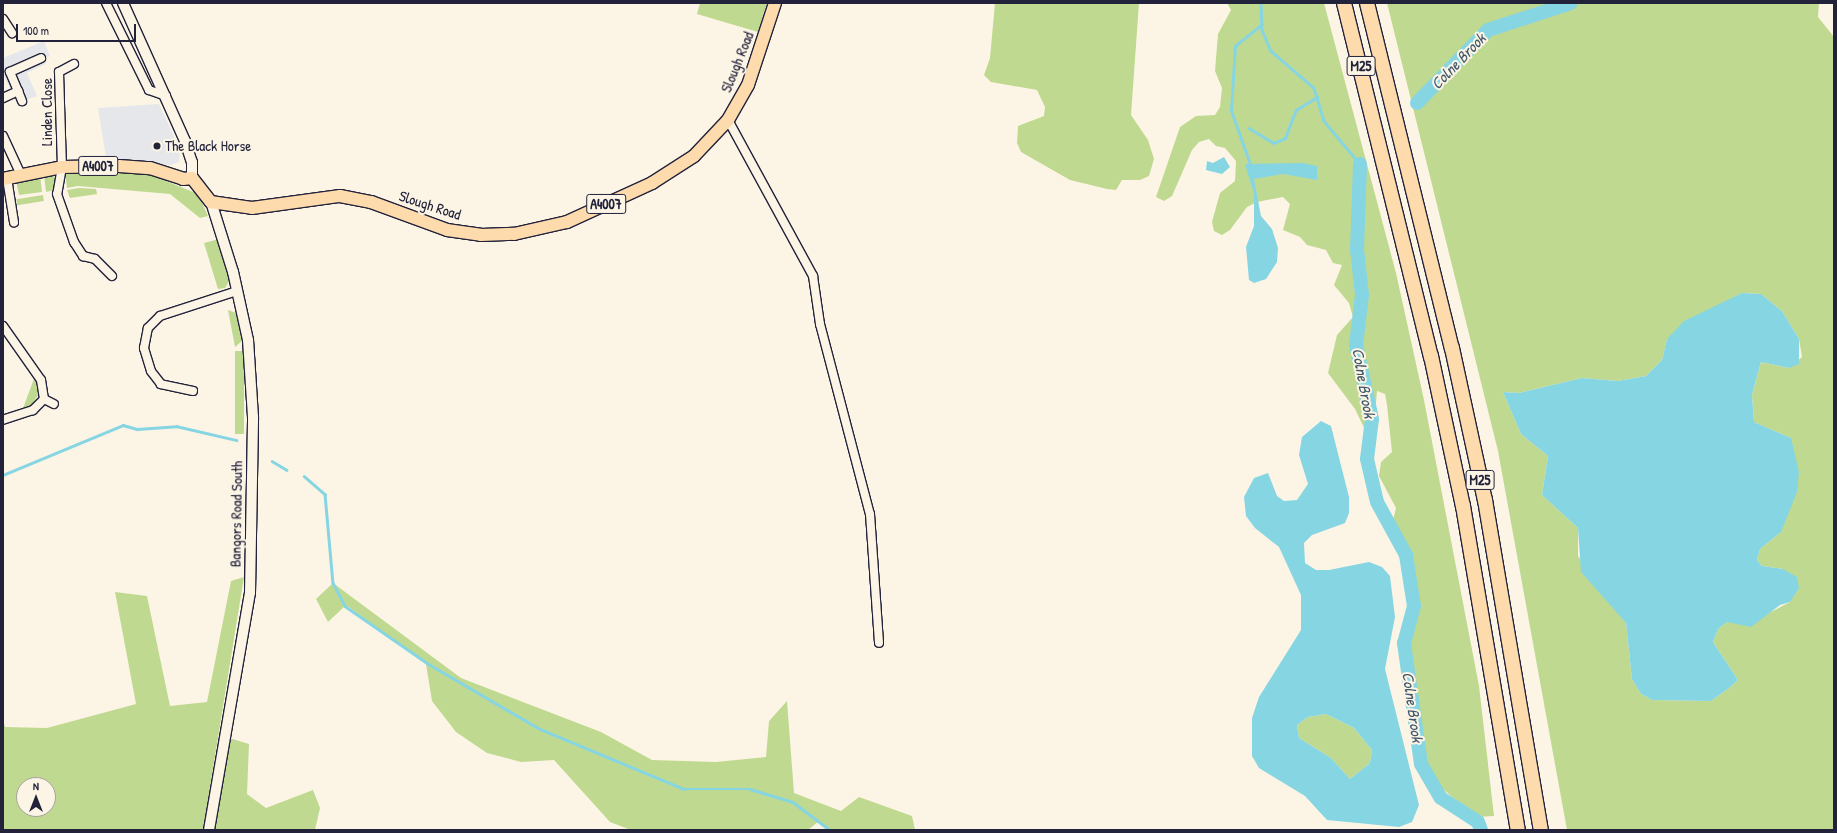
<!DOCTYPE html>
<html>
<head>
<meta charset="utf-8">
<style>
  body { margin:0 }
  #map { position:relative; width:1837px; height:833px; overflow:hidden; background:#fcf5e5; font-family:"Patrick Hand",sans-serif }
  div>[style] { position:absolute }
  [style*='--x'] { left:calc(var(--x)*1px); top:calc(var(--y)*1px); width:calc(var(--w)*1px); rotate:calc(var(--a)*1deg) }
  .built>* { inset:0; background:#e5e7ea }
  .green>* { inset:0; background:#c0d990; transform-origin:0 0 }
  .water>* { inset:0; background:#86d5e3 }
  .stream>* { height:2.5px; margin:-1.25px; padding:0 1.25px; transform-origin:1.25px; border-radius:1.25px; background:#86d5e3 }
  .river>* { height:14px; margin:-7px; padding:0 7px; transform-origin:7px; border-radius:7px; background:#86d5e3 }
  .roads { filter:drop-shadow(1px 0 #22223b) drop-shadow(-1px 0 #22223b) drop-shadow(0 1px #22223b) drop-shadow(0 -1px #22223b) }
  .minor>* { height:8px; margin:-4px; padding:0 4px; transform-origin:4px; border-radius:4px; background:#fcf5e5 }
  .tertiary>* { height:10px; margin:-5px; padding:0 5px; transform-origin:5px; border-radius:5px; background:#fcf5e5 }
  .primary>* { height:12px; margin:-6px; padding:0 6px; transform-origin:6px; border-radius:6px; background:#fedbac }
  .motorway>* { height:14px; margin:-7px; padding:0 7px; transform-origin:7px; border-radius:7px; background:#fedbac }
  .dots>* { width:11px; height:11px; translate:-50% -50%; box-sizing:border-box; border:2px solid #fcf5e5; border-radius:50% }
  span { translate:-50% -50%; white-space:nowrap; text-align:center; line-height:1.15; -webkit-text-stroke:4px #fcf5e5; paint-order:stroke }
  .shield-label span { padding:1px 3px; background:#fcf5e5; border:1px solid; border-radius:3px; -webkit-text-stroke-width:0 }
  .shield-label { font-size:14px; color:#22223b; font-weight:700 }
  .street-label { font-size:15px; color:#22223b }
  .poi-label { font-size:15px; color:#22223b }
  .left { translate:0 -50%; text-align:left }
  .water-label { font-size:16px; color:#40586d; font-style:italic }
  .frame { position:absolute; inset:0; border:4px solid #22223b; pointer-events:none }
  .north { position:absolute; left:16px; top:777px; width:40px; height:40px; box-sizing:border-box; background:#fcf5e5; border:1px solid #a5a1a1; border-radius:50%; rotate:0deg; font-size:11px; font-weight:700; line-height:16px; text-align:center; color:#22223b }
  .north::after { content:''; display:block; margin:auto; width:14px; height:18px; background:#22223b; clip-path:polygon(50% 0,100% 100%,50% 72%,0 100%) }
  .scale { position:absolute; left:16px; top:24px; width:120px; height:18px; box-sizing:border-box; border:2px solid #22223b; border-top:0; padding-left:5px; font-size:12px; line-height:14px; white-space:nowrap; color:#22223b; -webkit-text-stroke:3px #fcf5e5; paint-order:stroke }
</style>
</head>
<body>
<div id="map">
  <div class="built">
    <i style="clip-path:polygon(44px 41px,50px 56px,44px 59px,46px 64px,27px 73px,37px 96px,17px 103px,3px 74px,3px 58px)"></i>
    <i style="clip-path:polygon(159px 104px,180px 149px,179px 162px,171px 165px,106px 158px,98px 108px)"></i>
  </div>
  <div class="green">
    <i style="clip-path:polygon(700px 3px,767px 3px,758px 32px,697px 14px)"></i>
    <i style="clip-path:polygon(995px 3px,1139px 3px,1131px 115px,1148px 140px,1154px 159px,1149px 176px,1140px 180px,1122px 180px,1116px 190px,1107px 189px,1070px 180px,1021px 152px,1017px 143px,1018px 126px,1044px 116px,1045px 107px,1037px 90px,991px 82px,984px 75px,990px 58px)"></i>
    <i style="clip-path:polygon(1227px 3px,1324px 3px,1396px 273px,1424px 400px,1479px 686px,1494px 816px,1476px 817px,1438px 785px,1424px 759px,1407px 642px,1418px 610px,1411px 560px,1392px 525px,1396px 508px,1379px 476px,1381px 462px,1392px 452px,1387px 405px,1385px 394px,1377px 391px,1373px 438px,1369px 438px,1355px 409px,1328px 373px,1337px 335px,1353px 317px,1349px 303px,1334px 285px,1342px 265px,1333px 263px,1326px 250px,1307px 245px,1300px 237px,1283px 230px,1290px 204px,1283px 197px,1257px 202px,1247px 207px,1230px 230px,1222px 235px,1214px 231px,1212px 222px,1220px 193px,1235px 181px,1236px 161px,1225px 148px,1216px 146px,1209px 139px,1199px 142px,1192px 150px,1172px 196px,1164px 201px,1156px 197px,1180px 127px,1196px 116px,1215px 115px,1220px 107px,1222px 88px,1215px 71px,1218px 34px,1231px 10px)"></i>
    <i style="clip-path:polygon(evenodd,1387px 3px,1819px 3px,1818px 17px,1834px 37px,1834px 830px,1567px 830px,1498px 451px,1387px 3px,1742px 293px,1761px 294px,1782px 311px,1799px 339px,1802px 357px,1789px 368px,1761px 362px,1752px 395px,1754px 422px,1791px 438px,1781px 532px,1760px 549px,1757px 560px,1762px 566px,1783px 569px,1790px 602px,1769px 613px,1727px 622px,1718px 629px,1713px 642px,1738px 680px,1729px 688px,1711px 701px,1652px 700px,1641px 694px,1632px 679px,1626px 623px,1578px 556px,1578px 528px,1542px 495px,1548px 456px,1521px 434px,1503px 392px,1519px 393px,1582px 378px,1618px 381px,1646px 376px,1662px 360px,1667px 339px,1742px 293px)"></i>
    <i style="clip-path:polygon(65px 171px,144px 172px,198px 194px,208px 216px,200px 218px,170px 194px,78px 186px,67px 188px)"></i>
    <i style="clip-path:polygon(40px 175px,42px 192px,19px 195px,16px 180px)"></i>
    <i style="clip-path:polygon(44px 175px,56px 177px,54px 190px,46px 192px)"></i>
    <i style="clip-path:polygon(79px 188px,96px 189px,97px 194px,70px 198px,67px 190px)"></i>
    <i style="left:43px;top:195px;width:6px;height:27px;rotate:81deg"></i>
    <i style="clip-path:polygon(219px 239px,231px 278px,225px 288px,218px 289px,204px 243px)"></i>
    <i style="clip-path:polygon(228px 310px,236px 313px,242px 341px,235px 347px)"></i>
    <i style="left:235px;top:351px;width:9px;height:83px"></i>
    <i style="clip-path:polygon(35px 376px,38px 395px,31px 406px,22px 411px)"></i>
    <i style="clip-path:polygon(evenodd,244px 577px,203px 830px,3px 830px,3px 719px,5px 727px,47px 728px,136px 704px,115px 592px,147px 596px,170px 706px,207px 702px,231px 581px,244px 577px,24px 785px,48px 785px,48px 809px,24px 809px,24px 785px)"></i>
    <i style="clip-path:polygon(333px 583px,461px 678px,601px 732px,652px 760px,716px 762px,766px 757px,769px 721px,787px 701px,794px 793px,841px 811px,859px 797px,912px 816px,915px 830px,826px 830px,819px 821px,808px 830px,631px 830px,610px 822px,554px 760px,521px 762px,487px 753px,456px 732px,432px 701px,426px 664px,346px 605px,328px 622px,316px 599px)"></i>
    <i style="clip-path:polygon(1326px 714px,1354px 728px,1372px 750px,1370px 763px,1350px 779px,1331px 758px,1299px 738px,1297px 725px,1308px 717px)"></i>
    <i style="clip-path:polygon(226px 737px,249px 744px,247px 794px,266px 808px,313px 790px,320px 808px,315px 830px,209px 830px)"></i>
  </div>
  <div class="water">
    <i style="clip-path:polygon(1224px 157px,1230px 167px,1222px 174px,1206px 170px,1207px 161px,1213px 163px)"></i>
    <i style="clip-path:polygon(1302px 163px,1317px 166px,1317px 180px,1283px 174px,1254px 179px,1261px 216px,1272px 229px,1278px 248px,1277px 262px,1266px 279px,1254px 283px,1249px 280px,1246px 247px,1254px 226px,1254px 194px,1245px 164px)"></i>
    <i style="clip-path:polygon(1742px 293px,1761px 294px,1782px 311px,1799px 339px,1799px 364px,1789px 368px,1761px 362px,1752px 395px,1754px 422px,1791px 438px,1799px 472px,1797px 492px,1781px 532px,1760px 549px,1757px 560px,1762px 566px,1783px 569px,1797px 577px,1799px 588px,1790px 602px,1780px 605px,1751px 627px,1727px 622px,1718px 629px,1713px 642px,1738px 680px,1729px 688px,1711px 701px,1652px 700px,1641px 694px,1632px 679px,1626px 623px,1581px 572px,1578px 528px,1542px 495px,1548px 456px,1521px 434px,1503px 392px,1519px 393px,1582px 378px,1618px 381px,1646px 376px,1662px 360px,1667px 339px,1684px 321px)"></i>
    <i style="clip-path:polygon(evenodd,1321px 421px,1331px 426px,1349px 497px,1349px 513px,1345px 523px,1312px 535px,1304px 543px,1305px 563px,1316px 570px,1329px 570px,1369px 562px,1382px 567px,1390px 576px,1395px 617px,1385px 669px,1419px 805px,1412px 822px,1399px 827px,1327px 820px,1305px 796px,1259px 768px,1252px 756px,1252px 718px,1259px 697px,1301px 630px,1301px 595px,1279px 547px,1255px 528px,1246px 516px,1244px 497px,1254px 478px,1268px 473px,1277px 496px,1284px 501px,1297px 500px,1308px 484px,1299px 455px,1302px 437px,1321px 421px,1326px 714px,1354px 728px,1372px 750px,1370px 763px,1350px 779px,1331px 758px,1299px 738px,1297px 725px,1308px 717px,1326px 714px)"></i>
  </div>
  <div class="stream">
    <i style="--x:1261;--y:3;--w:27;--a:88"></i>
    <i style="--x:1262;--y:30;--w:23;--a:67"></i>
    <i style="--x:1271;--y:51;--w:57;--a:40.7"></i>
    <i style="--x:1314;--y:88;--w:34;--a:73"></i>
    <i style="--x:1324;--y:121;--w:56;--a:50.1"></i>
    <i style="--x:1249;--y:128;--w:29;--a:31"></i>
    <i style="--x:1274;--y:143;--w:12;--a:-24"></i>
    <i style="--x:1285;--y:138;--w:30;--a:-69"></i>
    <i style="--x:1296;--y:110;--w:25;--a:-32"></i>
    <i style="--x:1250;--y:164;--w:56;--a:-109.7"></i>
    <i style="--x:1231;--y:111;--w:65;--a:-86.5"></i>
    <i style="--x:1235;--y:46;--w:35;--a:-39"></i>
    <i style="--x:272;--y:461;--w:17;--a:31"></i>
    <i style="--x:3;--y:475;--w:130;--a:-22.6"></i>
    <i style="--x:123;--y:425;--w:15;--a:16"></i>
    <i style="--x:137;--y:429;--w:39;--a:-4"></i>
    <i style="--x:176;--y:426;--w:62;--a:13.1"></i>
    <i style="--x:304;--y:476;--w:28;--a:41"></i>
    <i style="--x:325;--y:494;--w:89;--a:84.9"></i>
    <i style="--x:333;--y:583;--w:26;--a:62"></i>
    <i style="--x:345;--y:606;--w:100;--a:34.8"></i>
    <i style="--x:427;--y:663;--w:131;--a:30.3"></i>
    <i style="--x:540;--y:729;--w:156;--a:22.6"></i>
    <i style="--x:684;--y:789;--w:66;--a:0"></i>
    <i style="--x:750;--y:789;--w:45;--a:16.8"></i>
    <i style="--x:793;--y:802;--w:46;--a:37.1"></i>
  </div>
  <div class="river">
    <i style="--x:1417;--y:103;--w:102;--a:-45.8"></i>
    <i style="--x:1488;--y:30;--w:87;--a:-18"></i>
    <i style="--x:1360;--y:164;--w:85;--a:92"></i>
    <i style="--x:1357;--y:249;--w:46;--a:83.8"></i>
    <i style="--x:1362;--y:295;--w:50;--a:96.8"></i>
    <i style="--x:1356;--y:345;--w:76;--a:77.8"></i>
    <i style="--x:1372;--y:419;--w:40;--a:97.1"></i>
    <i style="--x:1367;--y:459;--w:44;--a:76.9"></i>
    <i style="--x:1377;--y:502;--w:60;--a:61.3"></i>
    <i style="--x:1406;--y:555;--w:52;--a:81.1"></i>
    <i style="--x:1414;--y:606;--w:38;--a:105"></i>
    <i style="--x:1404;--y:643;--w:122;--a:82"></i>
    <i style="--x:1421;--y:764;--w:39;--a:60"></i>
    <i style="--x:1441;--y:798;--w:44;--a:33"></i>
    <i style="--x:1478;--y:822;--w:9;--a:69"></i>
  </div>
  <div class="roads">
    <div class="minor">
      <i style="--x:106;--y:3;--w:97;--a:63.7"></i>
      <i style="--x:149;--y:90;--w:18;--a:19"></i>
      <i style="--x:3;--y:19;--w:17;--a:57"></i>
      <i style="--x:74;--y:64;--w:17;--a:152"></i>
      <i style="--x:59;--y:72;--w:95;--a:88.2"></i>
      <i style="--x:62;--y:167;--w:27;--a:100"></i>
      <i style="--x:57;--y:194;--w:51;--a:70.5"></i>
      <i style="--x:74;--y:242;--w:17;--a:57"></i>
      <i style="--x:83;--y:256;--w:12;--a:14"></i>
      <i style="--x:95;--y:259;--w:24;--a:45"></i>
      <i style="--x:18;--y:91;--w:11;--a:68"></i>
      <i style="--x:3;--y:98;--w:17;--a:-25"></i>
      <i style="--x:18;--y:91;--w:21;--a:-113"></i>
      <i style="--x:10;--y:72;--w:34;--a:-24"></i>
      <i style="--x:728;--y:120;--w:178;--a:61.4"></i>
      <i style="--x:813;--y:276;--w:49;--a:81.7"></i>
      <i style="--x:820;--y:324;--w:196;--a:75.3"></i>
      <i style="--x:870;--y:514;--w:129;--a:86"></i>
      <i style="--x:3;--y:136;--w:43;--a:65.2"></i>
      <i style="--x:7;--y:178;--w:45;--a:81"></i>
      <i style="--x:3;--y:326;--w:66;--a:54.9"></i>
      <i style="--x:41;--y:380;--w:19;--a:81"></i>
      <i style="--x:44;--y:399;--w:16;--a:135"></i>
      <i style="--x:33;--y:410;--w:32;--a:162"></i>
      <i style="--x:193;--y:391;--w:33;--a:-168"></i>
      <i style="--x:161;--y:384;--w:16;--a:-128"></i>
      <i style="--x:151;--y:371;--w:24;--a:-107"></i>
      <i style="--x:144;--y:348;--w:20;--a:-79"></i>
      <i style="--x:148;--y:328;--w:17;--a:-45"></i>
      <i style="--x:160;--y:316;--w:81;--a:-18"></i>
      <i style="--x:44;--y:399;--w:11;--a:27"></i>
    </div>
    <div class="tertiary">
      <i style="--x:123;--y:3;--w:151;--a:65.8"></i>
      <i style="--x:185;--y:141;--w:22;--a:72"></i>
      <i style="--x:192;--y:162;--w:16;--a:90"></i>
      <i style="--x:209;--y:830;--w:241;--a:-80.2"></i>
      <i style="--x:250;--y:593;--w:176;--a:-89"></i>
      <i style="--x:253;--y:417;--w:77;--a:-93.7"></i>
      <i style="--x:248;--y:340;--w:70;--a:-102.4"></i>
      <i style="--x:233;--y:272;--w:73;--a:-107.4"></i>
    </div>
    <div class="primary">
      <i style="--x:3;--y:179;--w:60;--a:-11.5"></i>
      <i style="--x:62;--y:167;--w:57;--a:-1"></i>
      <i style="--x:119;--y:166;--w:31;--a:4"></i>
      <i style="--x:150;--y:168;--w:35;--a:18"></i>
      <i style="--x:183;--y:179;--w:9;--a:-6"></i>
      <i style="--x:192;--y:178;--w:31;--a:52"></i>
      <i style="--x:211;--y:202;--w:41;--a:8.3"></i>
      <i style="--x:252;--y:208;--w:89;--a:-7.8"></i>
      <i style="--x:340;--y:196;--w:32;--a:11"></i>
      <i style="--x:371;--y:202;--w:81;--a:20.2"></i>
      <i style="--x:447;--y:230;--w:34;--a:8"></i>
      <i style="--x:481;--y:235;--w:33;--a:-2"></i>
      <i style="--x:514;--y:234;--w:54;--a:-12.8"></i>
      <i style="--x:567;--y:222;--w:94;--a:-24.6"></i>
      <i style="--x:652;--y:183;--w:50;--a:-32.7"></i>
      <i style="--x:694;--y:156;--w:50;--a:-46.6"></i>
      <i style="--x:728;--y:120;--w:40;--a:-60.3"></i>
      <i style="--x:748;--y:85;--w:86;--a:-71.8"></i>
    </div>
    <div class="motorway">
      <i style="--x:1344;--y:3;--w:364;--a:76.2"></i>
      <i style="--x:1431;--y:356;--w:153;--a:78"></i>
      <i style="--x:1463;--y:506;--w:329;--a:80.4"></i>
      <i style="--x:1367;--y:3;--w:355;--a:76.2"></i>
      <i style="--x:1452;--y:348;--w:156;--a:77.8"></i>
      <i style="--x:1485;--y:500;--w:335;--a:80.4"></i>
    </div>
  </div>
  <div class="dots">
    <i style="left:157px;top:146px;background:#22223b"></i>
  </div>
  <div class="shield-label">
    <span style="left:1361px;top:66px">M25</span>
    <span style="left:98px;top:166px">A4007</span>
    <span style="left:606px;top:204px">A4007</span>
    <span style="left:1480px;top:480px">M25</span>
  </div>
  <div class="street-label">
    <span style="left:737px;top:62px;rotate:-68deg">Slough Road</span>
    <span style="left:47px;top:112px;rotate:-90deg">Linden Close</span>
    <span style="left:430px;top:205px;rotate:18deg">Slough Road</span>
    <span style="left:236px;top:514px;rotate:-89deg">Bangors Road South</span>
  </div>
  <div class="poi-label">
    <span class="left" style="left:165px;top:146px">The Black Horse</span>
  </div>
  <div class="water-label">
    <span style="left:1458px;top:61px;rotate:-46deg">Colne Brook</span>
    <span style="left:1364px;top:383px;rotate:80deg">Colne Brook</span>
    <span style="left:1413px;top:707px;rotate:82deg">Colne Brook</span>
  </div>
  <div class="frame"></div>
  <div class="north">N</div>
  <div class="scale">100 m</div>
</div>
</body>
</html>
